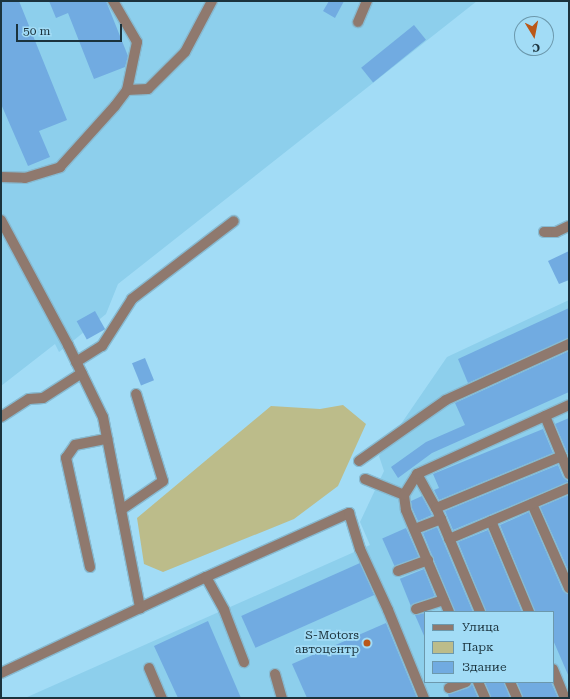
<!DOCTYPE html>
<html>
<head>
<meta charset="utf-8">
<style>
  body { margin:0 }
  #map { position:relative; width:570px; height:699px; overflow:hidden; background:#a2dcf6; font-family:"Roboto Serif",serif }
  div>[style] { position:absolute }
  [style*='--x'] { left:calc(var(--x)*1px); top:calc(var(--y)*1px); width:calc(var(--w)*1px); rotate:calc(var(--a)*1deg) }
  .built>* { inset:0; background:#8dcfec }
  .green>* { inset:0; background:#bcbc8a }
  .building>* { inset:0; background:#71abe1; transform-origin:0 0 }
  .roads { filter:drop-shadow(1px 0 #87bad1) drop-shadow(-1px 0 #87bad1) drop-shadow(0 1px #87bad1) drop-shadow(0 -1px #87bad1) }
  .minor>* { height:10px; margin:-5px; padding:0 5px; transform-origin:5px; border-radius:5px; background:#8f796e }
  .dots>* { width:11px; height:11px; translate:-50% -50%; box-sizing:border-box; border:2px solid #a2dcf6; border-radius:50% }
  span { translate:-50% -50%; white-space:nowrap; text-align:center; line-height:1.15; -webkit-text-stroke:3.5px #a2dcf6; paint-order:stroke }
  .poi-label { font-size:12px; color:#1b333d }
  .right { translate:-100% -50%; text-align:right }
  .frame { position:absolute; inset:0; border:2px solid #1b333d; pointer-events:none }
  .legend { position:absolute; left:424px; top:611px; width:130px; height:72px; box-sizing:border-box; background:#a2dcf6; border:1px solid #6c98ac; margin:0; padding:5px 7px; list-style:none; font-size:12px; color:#1b333d }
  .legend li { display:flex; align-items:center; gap:8px; height:20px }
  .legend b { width:20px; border:1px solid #6c98ac }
  .north { position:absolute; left:514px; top:16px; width:40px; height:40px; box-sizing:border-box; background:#a2dcf6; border:1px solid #6c98ac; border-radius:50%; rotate:170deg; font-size:11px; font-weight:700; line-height:16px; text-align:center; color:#1b333d }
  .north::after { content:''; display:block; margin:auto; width:14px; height:18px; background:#ba5819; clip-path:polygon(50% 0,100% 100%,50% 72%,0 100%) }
  .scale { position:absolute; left:16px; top:24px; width:106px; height:18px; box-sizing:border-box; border:2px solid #1b333d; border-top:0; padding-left:5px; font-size:12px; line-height:14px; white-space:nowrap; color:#1b333d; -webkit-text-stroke:3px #a2dcf6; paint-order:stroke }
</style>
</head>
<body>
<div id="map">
  <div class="built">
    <i style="clip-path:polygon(1px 1px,477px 1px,118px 284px,106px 314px,68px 345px,59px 352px,55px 344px,1px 386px)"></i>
    <i style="clip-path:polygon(evenodd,569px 300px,569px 698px,25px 698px,370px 545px,360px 522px,384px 471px,379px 456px,447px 357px,569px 300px,425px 612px,553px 612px,553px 682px,425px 682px,425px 612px)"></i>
  </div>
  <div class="green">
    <i style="clip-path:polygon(343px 405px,366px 424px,338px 486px,294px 519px,163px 572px,144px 564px,137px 518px,271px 406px,320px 409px)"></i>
  </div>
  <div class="building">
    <i style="clip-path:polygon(1px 1px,19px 1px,67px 120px,39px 131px,50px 157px,28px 166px,1px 104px)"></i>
    <i style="clip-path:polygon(49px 1px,106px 1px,128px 56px,125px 67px,94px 79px,68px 13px,56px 18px)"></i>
    <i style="clip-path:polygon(329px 1px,344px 1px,335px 18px,323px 11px)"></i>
    <i style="left:414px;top:25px;width:19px;height:68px;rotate:51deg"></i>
    <i style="clip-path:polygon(569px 251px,569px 280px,559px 284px,548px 261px)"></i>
    <i style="clip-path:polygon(569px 308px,569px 338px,468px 383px,458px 359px)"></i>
    <i style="left:95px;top:311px;width:21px;height:21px;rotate:61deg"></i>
    <i style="clip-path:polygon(569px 351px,569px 392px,432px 453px,398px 478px,391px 467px,426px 442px,465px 425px,455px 403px)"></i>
    <i style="left:145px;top:358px;width:24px;height:14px;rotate:68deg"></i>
    <i style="clip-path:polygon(569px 418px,569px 457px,555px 424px)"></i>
    <i style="clip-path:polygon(543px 429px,553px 453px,439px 500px,434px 490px,439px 488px,433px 474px)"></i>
    <i style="clip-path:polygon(558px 465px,563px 477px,569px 482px,453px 530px,445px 511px)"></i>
    <i style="clip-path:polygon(569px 495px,569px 572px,540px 507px)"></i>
    <i style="clip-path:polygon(422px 496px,432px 515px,418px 521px,412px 508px,411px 501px)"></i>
    <i style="clip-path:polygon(529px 512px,563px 591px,569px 594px,569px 677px,553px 640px,553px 612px,535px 612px,500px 525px)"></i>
    <i style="clip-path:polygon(437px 527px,443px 541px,473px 612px,455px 612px,423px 533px)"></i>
    <i style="left:406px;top:528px;width:32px;height:26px;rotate:66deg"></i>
    <i style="clip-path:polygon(488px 530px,522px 612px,486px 612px,458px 542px)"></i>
    <i style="left:360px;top:563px;width:35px;height:130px;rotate:66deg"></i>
    <i style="left:424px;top:569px;width:29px;height:26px;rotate:68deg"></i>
    <i style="clip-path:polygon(425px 613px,425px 638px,415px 615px)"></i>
    <i style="clip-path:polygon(208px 621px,241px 698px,178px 698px,154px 646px)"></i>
    <i style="clip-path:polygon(386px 623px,417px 698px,307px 698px,292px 664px)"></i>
    <i style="clip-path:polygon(485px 682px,504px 682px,510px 698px,491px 698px)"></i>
    <i style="clip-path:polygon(517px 682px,551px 682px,558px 698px,523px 698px)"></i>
    <i style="clip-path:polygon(472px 684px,478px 698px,449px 698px,448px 694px,468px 688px)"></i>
  </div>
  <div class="roads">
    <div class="minor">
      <i style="--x:358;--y:22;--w:23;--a:-67"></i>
      <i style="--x:127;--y:90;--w:21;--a:-3"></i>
      <i style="--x:148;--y:89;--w:52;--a:-45"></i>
      <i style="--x:185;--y:52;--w:58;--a:-62.1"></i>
      <i style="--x:1;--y:177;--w:24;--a:2"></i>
      <i style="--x:25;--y:178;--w:37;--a:-17"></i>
      <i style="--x:60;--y:167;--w:82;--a:-48"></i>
      <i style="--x:115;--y:106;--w:20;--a:-53"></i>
      <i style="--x:127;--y:90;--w:49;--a:-78.2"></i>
      <i style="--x:137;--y:42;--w:48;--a:-120.3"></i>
      <i style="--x:1;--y:220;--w:142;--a:61.8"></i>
      <i style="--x:68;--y:345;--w:80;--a:64.1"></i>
      <i style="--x:103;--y:417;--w:195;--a:79"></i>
      <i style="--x:544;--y:232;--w:12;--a:0"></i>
      <i style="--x:556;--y:232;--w:14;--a:-25"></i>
      <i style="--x:76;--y:362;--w:31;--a:-32"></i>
      <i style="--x:102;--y:346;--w:56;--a:-57.4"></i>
      <i style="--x:132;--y:299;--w:128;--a:-37.4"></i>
      <i style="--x:545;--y:416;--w:63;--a:67.5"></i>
      <i style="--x:1;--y:417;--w:33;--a:-33"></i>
      <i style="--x:29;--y:399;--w:14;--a:-4"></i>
      <i style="--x:43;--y:398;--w:46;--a:-32.7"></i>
      <i style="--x:359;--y:461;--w:106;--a:-35"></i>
      <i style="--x:446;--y:400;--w:135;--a:-24.5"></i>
      <i style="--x:417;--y:474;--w:39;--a:61"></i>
      <i style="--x:365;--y:479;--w:42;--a:22.3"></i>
      <i style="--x:532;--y:504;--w:92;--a:66.2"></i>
      <i style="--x:121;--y:510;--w:51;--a:-34.6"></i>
      <i style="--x:163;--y:481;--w:91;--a:-107.2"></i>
      <i style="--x:441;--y:519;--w:101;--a:67.2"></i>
      <i style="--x:491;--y:521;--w:99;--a:67.3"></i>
      <i style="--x:415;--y:529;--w:28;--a:-21"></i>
      <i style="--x:441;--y:519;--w:12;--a:-114"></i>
      <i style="--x:436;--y:508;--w:136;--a:-22.4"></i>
      <i style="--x:449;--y:539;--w:130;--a:-23"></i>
      <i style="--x:90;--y:567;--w:112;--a:-102.4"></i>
      <i style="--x:66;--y:458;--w:16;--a:-55"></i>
      <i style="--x:75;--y:445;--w:33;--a:-11"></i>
      <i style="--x:398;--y:571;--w:32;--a:-20"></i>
      <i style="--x:206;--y:577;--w:38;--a:61"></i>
      <i style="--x:224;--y:610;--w:56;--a:69"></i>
      <i style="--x:416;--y:609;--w:29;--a:-18"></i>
      <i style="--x:449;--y:612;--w:111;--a:-112.9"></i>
      <i style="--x:406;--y:510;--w:15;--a:-98"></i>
      <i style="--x:404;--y:495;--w:25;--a:-58"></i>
      <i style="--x:417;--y:474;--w:167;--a:-24.4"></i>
      <i style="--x:149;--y:668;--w:33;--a:67"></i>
      <i style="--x:553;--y:669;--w:31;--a:68"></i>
      <i style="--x:1;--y:673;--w:226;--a:-25.1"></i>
      <i style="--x:206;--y:577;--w:157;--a:-24.1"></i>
      <i style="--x:349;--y:513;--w:38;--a:73"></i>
      <i style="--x:360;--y:549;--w:67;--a:65.3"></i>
      <i style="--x:388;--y:610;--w:95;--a:67.8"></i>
      <i style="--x:275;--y:674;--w:25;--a:74"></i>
      <i style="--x:478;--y:682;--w:17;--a:66"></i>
      <i style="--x:510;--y:682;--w:17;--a:66"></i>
      <i style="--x:449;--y:688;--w:18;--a:-19"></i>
    </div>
  </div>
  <div class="dots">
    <i style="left:367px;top:643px;background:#ba5819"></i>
  </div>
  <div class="poi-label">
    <span class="right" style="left:359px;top:643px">S-Motors<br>автоцентр</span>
  </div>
  <div class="frame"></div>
  <ul class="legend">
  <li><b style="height:5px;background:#8f796e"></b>Улица</li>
  <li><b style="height:11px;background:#bcbc8a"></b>Парк</li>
  <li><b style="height:11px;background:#71abe1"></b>Здание</li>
  </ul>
  <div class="north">С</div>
  <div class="scale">50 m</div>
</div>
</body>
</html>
